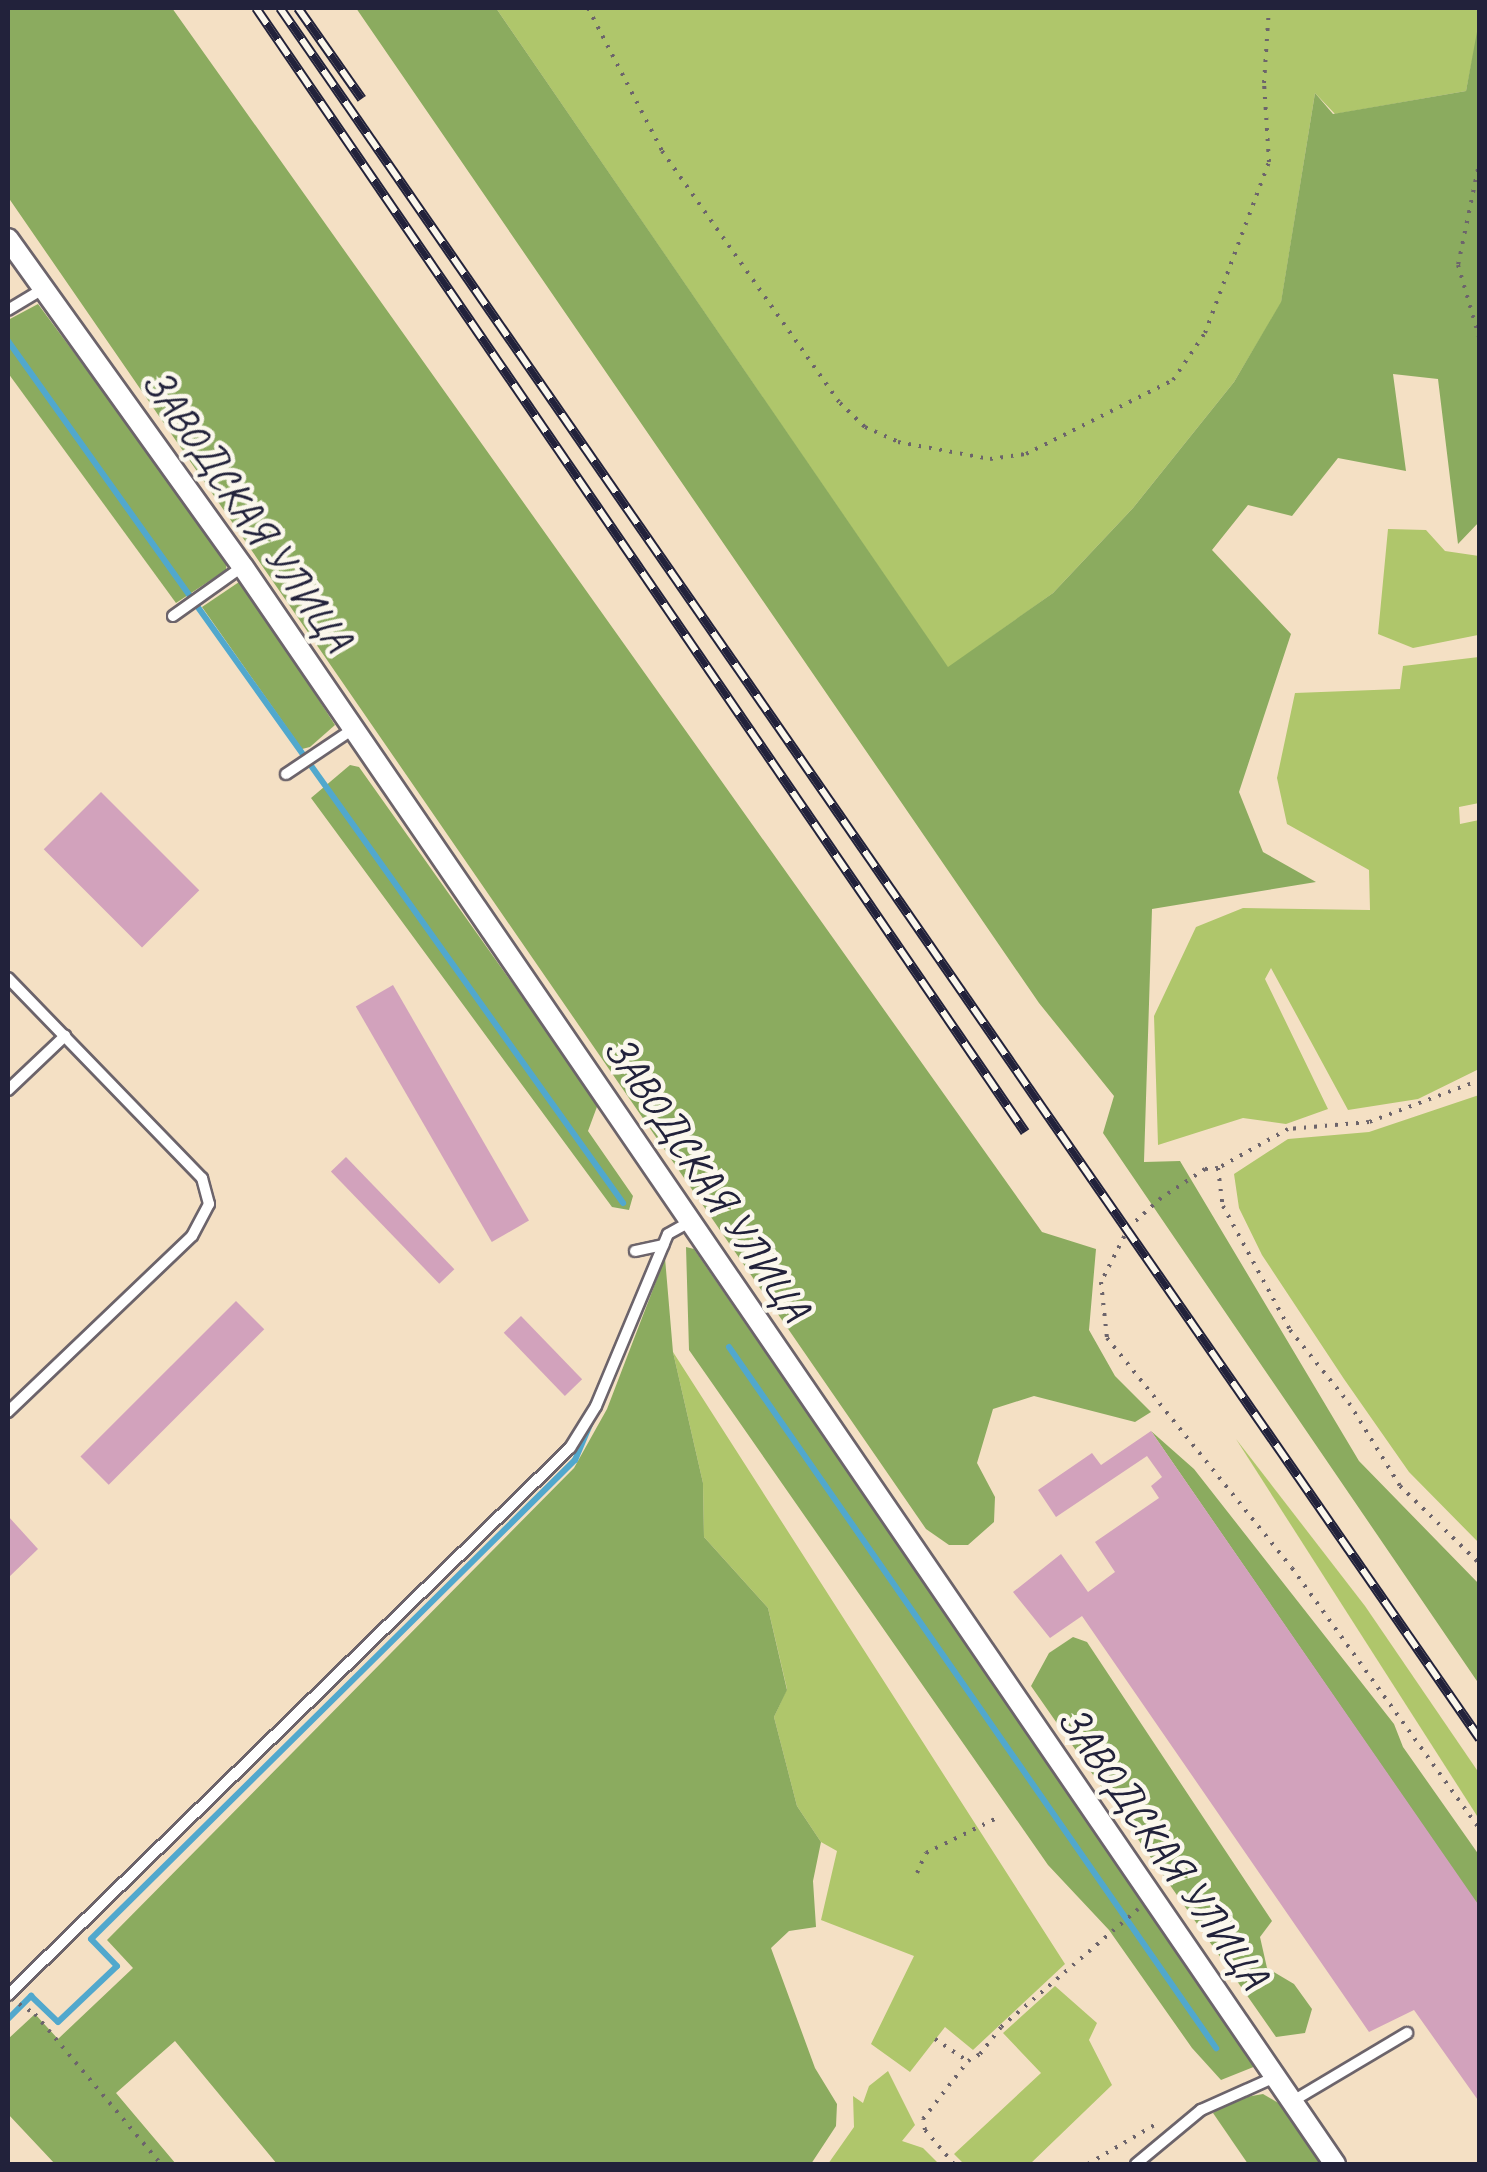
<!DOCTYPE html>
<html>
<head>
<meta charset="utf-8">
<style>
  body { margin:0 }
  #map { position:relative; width:1487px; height:2172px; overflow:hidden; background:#f4e0c4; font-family:Caveat,sans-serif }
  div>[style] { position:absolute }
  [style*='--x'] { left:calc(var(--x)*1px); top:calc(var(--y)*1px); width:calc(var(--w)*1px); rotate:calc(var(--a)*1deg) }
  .green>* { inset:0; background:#afc66b }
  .forest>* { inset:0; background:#8bab5f }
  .stream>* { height:6px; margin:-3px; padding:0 3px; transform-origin:3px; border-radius:3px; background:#51a8cd }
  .building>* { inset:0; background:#d2a2bc; transform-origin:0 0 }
  .path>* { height:4px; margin-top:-2px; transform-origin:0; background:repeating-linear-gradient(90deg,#6c646b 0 2.5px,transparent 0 10.5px) }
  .roads { filter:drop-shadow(2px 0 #6c646b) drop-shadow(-2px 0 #6c646b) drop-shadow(0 2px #6c646b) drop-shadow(0 -2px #6c646b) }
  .service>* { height:10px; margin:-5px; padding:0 5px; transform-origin:5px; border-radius:5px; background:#fff }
  .minor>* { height:20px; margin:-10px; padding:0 10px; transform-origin:10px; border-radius:10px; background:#fff }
  .rail>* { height:10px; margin-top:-5px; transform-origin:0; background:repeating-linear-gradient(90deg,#fbf7ec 0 19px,#22223b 0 38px); box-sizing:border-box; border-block:2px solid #22223b }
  span { translate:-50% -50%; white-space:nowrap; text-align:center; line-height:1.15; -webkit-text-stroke:9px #fbf7ec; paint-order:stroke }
  .street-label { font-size:42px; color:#22223b }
  .frame { position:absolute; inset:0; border:10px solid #22223b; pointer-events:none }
</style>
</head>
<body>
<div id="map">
  <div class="green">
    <i style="clip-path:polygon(496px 8px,1479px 8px,1480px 22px,1466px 91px,1335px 114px,1315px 93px,1281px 303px,1234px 382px,1133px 508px,1053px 593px,948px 668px)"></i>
    <i style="clip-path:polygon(1388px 529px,1426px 530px,1445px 551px,1479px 556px,1478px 635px,1413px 648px,1378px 634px)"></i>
    <i style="clip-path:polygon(1479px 657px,1479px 803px,1459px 807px,1460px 824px,1479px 820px,1479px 1069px,1418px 1099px,1348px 1110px,1271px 968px,1265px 979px,1328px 1109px,1286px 1124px,1243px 1118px,1158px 1145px,1154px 1016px,1196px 927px,1243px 908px,1370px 910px,1369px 870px,1287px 824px,1277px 778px,1295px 693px,1400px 689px,1403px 666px)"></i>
    <i style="clip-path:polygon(1479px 1095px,1480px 1095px,1479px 1543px,1409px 1472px,1344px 1379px,1262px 1255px,1239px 1208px,1234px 1174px,1288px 1139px,1369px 1132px)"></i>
    <i style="clip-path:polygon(673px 1352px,1065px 1964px,973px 2050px,945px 2027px,910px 2072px,871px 2044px,914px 1956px,821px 1920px,837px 1851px,821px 1842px,797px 1806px,774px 1717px,787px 1689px,768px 1608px,704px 1537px,703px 1483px)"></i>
    <i style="clip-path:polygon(1236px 1439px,1365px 1606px,1479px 1773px,1479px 1819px)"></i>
    <i style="clip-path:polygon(1055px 1986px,1097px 2023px,1089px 2040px,1112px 2085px,1030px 2164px,964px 2164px,954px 2154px,1041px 2073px,1003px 2033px)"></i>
    <i style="clip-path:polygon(888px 2071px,915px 2125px,902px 2141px,923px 2148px,939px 2164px,828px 2164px,854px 2127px,853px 2096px,863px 2103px,869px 2086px)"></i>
  </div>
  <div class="forest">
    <i style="clip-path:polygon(8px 8px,172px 8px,1042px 1232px,1096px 1249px,1089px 1330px,1115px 1376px,1151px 1412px,1135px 1422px,1034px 1396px,993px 1409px,977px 1463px,995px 1497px,994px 1522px,968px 1545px,949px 1545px,926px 1529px,8px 197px)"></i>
    <i style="clip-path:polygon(356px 8px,496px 8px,948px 667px,1053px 593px,1133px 508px,1234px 382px,1281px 302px,1315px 93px,1333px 114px,1466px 91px,1479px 21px,1479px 522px,1458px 544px,1438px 379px,1393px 374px,1406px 471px,1338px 458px,1292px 516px,1248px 505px,1212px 550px,1291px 634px,1239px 792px,1263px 852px,1316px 882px,1152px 909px,1144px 1162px,1180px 1161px,1359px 1461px,1479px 1584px,1479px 1684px,1103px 1133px,1114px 1096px,1039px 1003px)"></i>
    <i style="clip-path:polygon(38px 304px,227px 559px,226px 570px,176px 603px,8px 373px,8px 320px)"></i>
    <i style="clip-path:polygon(242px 580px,335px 725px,310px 747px,302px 749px,202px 607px)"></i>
    <i style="clip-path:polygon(350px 765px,359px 767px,598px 1104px,588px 1131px,633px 1196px,629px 1210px,612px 1207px,311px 798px)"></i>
    <i style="clip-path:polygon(686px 1247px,694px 1249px,1256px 2066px,1221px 2080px,1192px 2048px,1109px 1930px,1048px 1865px,689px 1350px)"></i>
    <i style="clip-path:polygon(665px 1258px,673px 1352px,703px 1483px,704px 1537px,768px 1608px,787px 1690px,774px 1717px,797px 1806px,821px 1842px,813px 1881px,816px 1927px,789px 1931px,771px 1948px,815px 2068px,837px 2104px,836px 2126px,811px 2164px,277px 2164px,175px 2041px,116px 2093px,176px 2164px,55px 2164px,8px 2114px,8px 2039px,35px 2014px,58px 2039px,133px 1968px,107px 1940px,574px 1468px,607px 1409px)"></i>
    <i style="clip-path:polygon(1151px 1431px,1194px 1469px,1394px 1724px,1403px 1747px,1479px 1855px,1479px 1907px)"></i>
    <i style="clip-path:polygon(1073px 1637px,1087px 1642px,1272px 1921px,1260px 1937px,1267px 1968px,1294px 1984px,1312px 2009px,1305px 2033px,1276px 2037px,1031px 1686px,1049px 1653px)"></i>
    <i style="clip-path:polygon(1263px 2094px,1280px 2104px,1323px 2164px,1248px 2164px,1213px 2113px,1235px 2099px)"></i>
  </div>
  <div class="stream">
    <i style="--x:8;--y:341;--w:1059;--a:54.49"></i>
    <i style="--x:729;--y:1347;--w:854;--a:55.21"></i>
    <i style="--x:8;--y:2019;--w:33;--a:-45"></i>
    <i style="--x:31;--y:1996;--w:37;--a:44"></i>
    <i style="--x:58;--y:2022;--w:81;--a:-43.5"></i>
    <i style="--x:117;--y:1966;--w:37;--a:-134"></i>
    <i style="--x:91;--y:1939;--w:681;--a:-44.7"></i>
    <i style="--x:575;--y:1460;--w:43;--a:-67"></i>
  </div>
  <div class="building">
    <i style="left:101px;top:792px;width:139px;height:81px;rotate:45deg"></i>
    <i style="left:393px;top:985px;width:272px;height:43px;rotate:60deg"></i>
    <i style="left:346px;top:1157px;width:156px;height:21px;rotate:46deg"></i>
    <i style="left:236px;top:1301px;width:40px;height:220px;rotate:45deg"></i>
    <i style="left:521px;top:1316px;width:88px;height:24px;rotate:46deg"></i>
    <i style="clip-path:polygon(1151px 1431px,1480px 1907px,1480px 2103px,1414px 2010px,1369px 2032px,1082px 1616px,1050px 1638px,1013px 1592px,1061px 1554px,1088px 1592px,1115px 1572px,1095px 1542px,1159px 1498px,1151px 1486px,1162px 1477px,1147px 1456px,1056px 1517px,1038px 1490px,1092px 1453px,1101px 1465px)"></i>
    <i style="clip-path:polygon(8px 1516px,38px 1549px,8px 1578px)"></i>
  </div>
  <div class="path">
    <i style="--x:588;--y:8;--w:161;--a:62.6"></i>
    <i style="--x:662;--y:151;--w:309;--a:54.8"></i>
    <i style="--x:840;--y:403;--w:35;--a:44"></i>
    <i style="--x:865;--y:427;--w:36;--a:24"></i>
    <i style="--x:898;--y:442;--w:94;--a:10.5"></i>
    <i style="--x:990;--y:459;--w:36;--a:-8"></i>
    <i style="--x:1026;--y:454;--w:165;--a:-26.7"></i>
    <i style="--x:1173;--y:380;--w:57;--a:-55.8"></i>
    <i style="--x:1205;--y:333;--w:183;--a:-69.5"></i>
    <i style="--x:1269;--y:162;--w:79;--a:-93.6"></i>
    <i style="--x:1264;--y:83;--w:75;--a:-86.2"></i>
    <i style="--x:1480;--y:159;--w:108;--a:101.7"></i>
    <i style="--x:1458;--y:265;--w:78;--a:73.7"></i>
    <i style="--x:1480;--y:1080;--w:119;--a:159.3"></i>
    <i style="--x:1369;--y:1122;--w:81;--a:175.1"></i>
    <i style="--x:1288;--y:1129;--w:80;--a:150.9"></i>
    <i style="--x:1218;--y:1168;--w:38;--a:83"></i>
    <i style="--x:1223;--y:1206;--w:141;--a:61.6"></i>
    <i style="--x:1290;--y:1330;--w:94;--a:51.1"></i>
    <i style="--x:1349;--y:1403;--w:97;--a:58.4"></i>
    <i style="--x:1400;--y:1486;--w:112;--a:44.3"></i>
    <i style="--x:1218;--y:1168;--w:13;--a:176"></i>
    <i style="--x:1205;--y:1169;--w:53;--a:146.6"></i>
    <i style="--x:1161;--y:1198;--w:43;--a:137.8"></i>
    <i style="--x:1129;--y:1227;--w:62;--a:117"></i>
    <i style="--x:1101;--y:1282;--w:56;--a:83.9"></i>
    <i style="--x:1107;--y:1338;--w:295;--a:51.2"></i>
    <i style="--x:1292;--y:1568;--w:322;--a:54.3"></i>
    <i style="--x:917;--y:1873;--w:22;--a:-66"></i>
    <i style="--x:926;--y:1853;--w:81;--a:-26.3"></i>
    <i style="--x:19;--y:2004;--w:19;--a:32"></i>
    <i style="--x:35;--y:2014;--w:196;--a:50"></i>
    <i style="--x:935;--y:2039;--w:40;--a:34"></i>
    <i style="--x:968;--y:2061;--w:14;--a:-30"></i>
    <i style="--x:980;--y:2054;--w:34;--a:-52"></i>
    <i style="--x:1001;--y:2027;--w:181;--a:-40.7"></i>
    <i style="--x:954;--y:2164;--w:45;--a:-130.5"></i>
    <i style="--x:925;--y:2130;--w:11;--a:-100"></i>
    <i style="--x:923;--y:2119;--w:73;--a:-52.2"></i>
    <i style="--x:1088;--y:2164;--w:79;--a:-30.5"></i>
  </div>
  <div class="roads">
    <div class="service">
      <i style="--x:8;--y:310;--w:41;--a:-31"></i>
      <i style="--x:173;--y:616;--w:85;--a:-35.4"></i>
      <i style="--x:286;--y:774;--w:81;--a:-33.9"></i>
      <i style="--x:8;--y:978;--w:279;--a:45.9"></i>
      <i style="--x:202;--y:1178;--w:27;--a:75"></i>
      <i style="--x:209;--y:1204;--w:36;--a:118"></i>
      <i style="--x:192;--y:1236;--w:255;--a:136.3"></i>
      <i style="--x:8;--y:1090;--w:79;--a:-43.5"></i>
      <i style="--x:635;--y:1251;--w:29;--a:-12"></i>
      <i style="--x:8;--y:1995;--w:784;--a:-44.23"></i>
      <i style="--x:570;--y:1448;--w:49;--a:-58.2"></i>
      <i style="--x:596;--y:1406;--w:186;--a:-67.3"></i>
      <i style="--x:668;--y:1234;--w:25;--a:-29"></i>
      <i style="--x:1293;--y:2101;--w:133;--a:-30.8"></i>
      <i style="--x:1136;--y:2164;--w:85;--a:-39.7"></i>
      <i style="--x:1201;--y:2110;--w:81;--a:-24"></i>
    </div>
    <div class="minor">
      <i style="--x:8;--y:239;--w:403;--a:54.4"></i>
      <i style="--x:243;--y:567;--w:1935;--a:55.64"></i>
    </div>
  </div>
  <div class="rail">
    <i style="--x:256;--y:8;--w:1362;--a:55.62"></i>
    <i style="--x:280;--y:8;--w:2106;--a:55.27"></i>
    <i style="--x:298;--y:8;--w:111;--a:54.9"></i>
  </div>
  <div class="street-label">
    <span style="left:246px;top:510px;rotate:55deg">ЗАВОДСКАЯ УЛИЦА</span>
    <span style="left:706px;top:1178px;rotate:56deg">ЗАВОДСКАЯ УЛИЦА</span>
    <span style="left:1162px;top:1847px;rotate:55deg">ЗАВОДСКАЯ УЛИЦА</span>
  </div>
  <div class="frame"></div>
</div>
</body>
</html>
